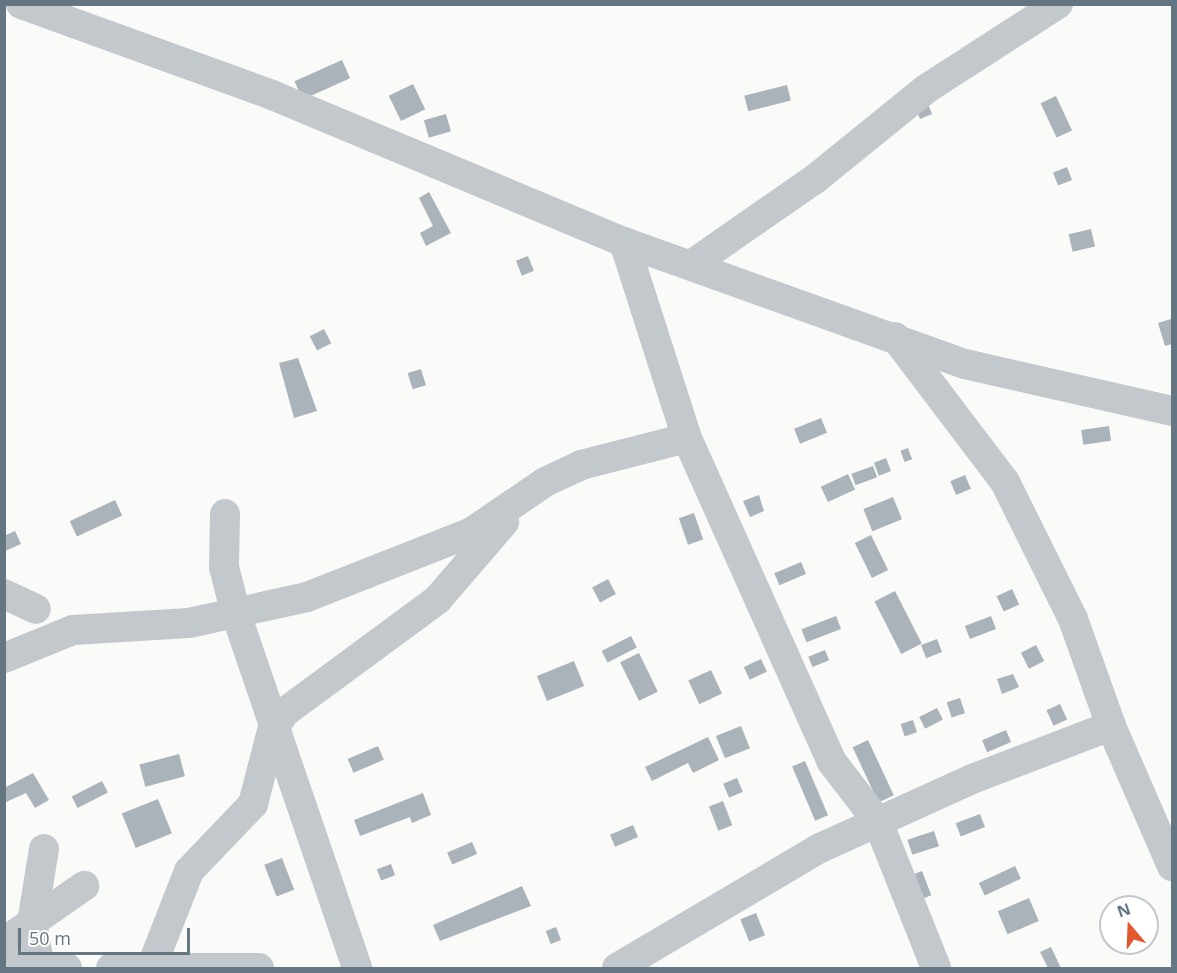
<!DOCTYPE html>
<html>
<head>
<meta charset="utf-8">
<style>
  body { margin:0 }
  #map { position:relative; width:1177px; height:973px; overflow:hidden; background:#fafaf8; font-family:"Open Sans",sans-serif }
  div>[style] { position:absolute }
  [style*='--x'] { left:calc(var(--x)*1px); top:calc(var(--y)*1px); width:calc(var(--w)*1px); rotate:calc(var(--a)*1deg) }
  .building>* { inset:0; background:#aab3b9; transform-origin:0 0 }
  .minor>* { height:30px; margin:-15px; padding:0 15px; transform-origin:15px; border-radius:15px; background:#c3c8cc }
  span { translate:-50% -50%; white-space:nowrap; text-align:center; line-height:1.15; -webkit-text-stroke:6px #fff; paint-order:stroke }
  .frame { position:absolute; inset:0; border:6px solid #657683; pointer-events:none }
  .north { position:absolute; left:1099px; top:895px; width:60px; height:60px; box-sizing:border-box; background:#fff; border:2px solid #c1c8cd; border-radius:50%; rotate:341deg; font-size:16px; font-weight:700; line-height:24px; text-align:center; color:#657683 }
  .north::after { content:''; display:block; margin:auto; width:21px; height:27px; background:#e4572e; clip-path:polygon(50% 0,100% 100%,50% 72%,0 100%) }
  .scale { position:absolute; left:18px; top:928px; width:172px; height:27px; box-sizing:border-box; border:3px solid #657683; border-top:0; padding-left:8px; font-size:18px; line-height:21px; white-space:nowrap; color:#657683; -webkit-text-stroke:4px #fff; paint-order:stroke }
</style>
</head>
<body>
<div id="map">
  <div class="building">
    <i style="left:342px;top:60px;width:20px;height:52px;rotate:66deg"></i>
    <i style="left:413px;top:84px;width:28px;height:27px;rotate:64deg"></i>
    <i style="left:787px;top:85px;width:16px;height:44px;rotate:76deg"></i>
    <i style="left:1056px;top:96px;width:38px;height:17px;rotate:65deg"></i>
    <i style="left:927px;top:102px;width:13px;height:13px;rotate:67deg"></i>
    <i style="left:446px;top:114px;width:18px;height:23px;rotate:74deg"></i>
    <i style="left:1067px;top:167px;width:14px;height:15px;rotate:69deg"></i>
    <i style="clip-path:polygon(429px 192px,451px 233px,426px 246px,420px 233px,433px 226px,419px 198px)"></i>
    <i style="left:1091px;top:229px;width:18px;height:23px;rotate:77deg"></i>
    <i style="left:528px;top:256px;width:16px;height:13px;rotate:68deg"></i>
    <i style="clip-path:polygon(1171px 319px,1172px 344px,1165px 346px,1158px 323px)"></i>
    <i style="left:324px;top:329px;width:16px;height:16px;rotate:63deg"></i>
    <i style="clip-path:polygon(298px 358px,317px 411px,294px 418px,279px 363px)"></i>
    <i style="left:421px;top:369px;width:17px;height:14px;rotate:73deg"></i>
    <i style="left:821px;top:418px;width:16px;height:29px;rotate:68deg"></i>
    <i style="left:1109px;top:426px;width:15px;height:28px;rotate:82deg"></i>
    <i style="left:908px;top:448px;width:12px;height:8px;rotate:70deg"></i>
    <i style="left:886px;top:458px;width:14px;height:13px;rotate:69deg"></i>
    <i style="left:873px;top:466px;width:12px;height:23px;rotate:70deg"></i>
    <i style="left:848px;top:474px;width:17px;height:30px;rotate:65deg"></i>
    <i style="left:965px;top:475px;width:15px;height:16px;rotate:67deg"></i>
    <i style="clip-path:polygon(759px 495px,764px 511px,750px 517px,743px 501px)"></i>
    <i style="left:893px;top:497px;width:24px;height:32px;rotate:68deg"></i>
    <i style="left:115px;top:500px;width:17px;height:50px;rotate:65deg"></i>
    <i style="left:694px;top:513px;width:28px;height:16px;rotate:71deg"></i>
    <i style="clip-path:polygon(15px 531px,21px 544px,5px 551px,4px 536px)"></i>
    <i style="left:871px;top:535px;width:39px;height:18px;rotate:64deg"></i>
    <i style="left:801px;top:562px;width:13px;height:29px;rotate:67deg"></i>
    <i style="left:608px;top:579px;width:17px;height:18px;rotate:62deg"></i>
    <i style="left:1012px;top:589px;width:17px;height:17px;rotate:65deg"></i>
    <i style="left:895px;top:591px;width:59px;height:23px;rotate:63deg"></i>
    <i style="left:836px;top:616px;width:14px;height:37px;rotate:69deg"></i>
    <i style="left:991px;top:616px;width:14px;height:28px;rotate:69deg"></i>
    <i style="left:631px;top:636px;width:13px;height:33px;rotate:63deg"></i>
    <i style="left:937px;top:639px;width:14px;height:17px;rotate:69deg"></i>
    <i style="left:1036px;top:645px;width:18px;height:17px;rotate:63deg"></i>
    <i style="left:825px;top:650px;width:11px;height:18px;rotate:68deg"></i>
    <i style="left:639px;top:653px;width:43px;height:21px;rotate:64deg"></i>
    <i style="left:761px;top:659px;width:14px;height:19px;rotate:65deg"></i>
    <i style="left:574px;top:661px;width:27px;height:40px;rotate:68deg"></i>
    <i style="left:711px;top:670px;width:26px;height:25px;rotate:65deg"></i>
    <i style="clip-path:polygon(1013px 674px,1019px 687px,1002px 694px,997px 679px)"></i>
    <i style="left:960px;top:698px;width:16px;height:14px;rotate:72deg"></i>
    <i style="left:1060px;top:704px;width:17px;height:15px;rotate:65deg"></i>
    <i style="left:937px;top:708px;width:13px;height:20px;rotate:63deg"></i>
    <i style="left:913px;top:720px;width:13px;height:13px;rotate:72deg"></i>
    <i style="left:741px;top:726px;width:24px;height:27px;rotate:68deg"></i>
    <i style="left:1006px;top:730px;width:13px;height:26px;rotate:67deg"></i>
    <i style="clip-path:polygon(708px 737px,719px 760px,693px 773px,688px 763px,652px 781px,645px 767px)"></i>
    <i style="left:868px;top:740px;width:61px;height:17px;rotate:65deg"></i>
    <i style="left:378px;top:746px;width:15px;height:33px;rotate:67deg"></i>
    <i style="left:179px;top:754px;width:23px;height:41px;rotate:75deg"></i>
    <i style="left:805px;top:761px;width:59px;height:14px;rotate:67deg"></i>
    <i style="clip-path:polygon(33px 773px,49px 800px,35px 808px,26px 793px,4px 803px,4px 788px)"></i>
    <i style="left:737px;top:778px;width:15px;height:15px;rotate:67deg"></i>
    <i style="left:102px;top:781px;width:13px;height:34px;rotate:63deg"></i>
    <i style="clip-path:polygon(423px 793px,431px 815px,412px 823px,410px 817px,360px 836px,354px 820px)"></i>
    <i style="left:158px;top:799px;width:37px;height:39px;rotate:68deg"></i>
    <i style="left:723px;top:801px;width:26px;height:15px;rotate:69deg"></i>
    <i style="left:980px;top:814px;width:14px;height:26px;rotate:69deg"></i>
    <i style="left:633px;top:825px;width:13px;height:25px;rotate:67deg"></i>
    <i style="left:934px;top:831px;width:16px;height:28px;rotate:72deg"></i>
    <i style="left:472px;top:842px;width:13px;height:27px;rotate:67deg"></i>
    <i style="left:282px;top:858px;width:34px;height:19px;rotate:69deg"></i>
    <i style="left:391px;top:864px;width:12px;height:15px;rotate:70deg"></i>
    <i style="left:1015px;top:866px;width:14px;height:40px;rotate:65deg"></i>
    <i style="left:922px;top:871px;width:26px;height:15px;rotate:69deg"></i>
    <i style="clip-path:polygon(522px 886px,531px 906px,440px 941px,433px 925px)"></i>
    <i style="left:1029px;top:898px;width:25px;height:34px;rotate:67deg"></i>
    <i style="left:756px;top:913px;width:24px;height:17px;rotate:68deg"></i>
    <i style="left:556px;top:927px;width:14px;height:11px;rotate:69deg"></i>
    <i style="clip-path:polygon(1051px 947px,1061px 968px,1048px 968px,1040px 952px)"></i>
  </div>
  <div class="minor">
    <i style="--x:21;--y:4;--w:267;--a:19.9"></i>
    <i style="--x:272;--y:95;--w:381;--a:22.7"></i>
    <i style="--x:624;--y:242;--w:362;--a:19.7"></i>
    <i style="--x:965;--y:364;--w:212;--a:12.8"></i>
    <i style="--x:624;--y:242;--w:206;--a:72.2"></i>
    <i style="--x:687;--y:438;--w:355;--a:65.9"></i>
    <i style="--x:832;--y:762;--w:76;--a:52.5"></i>
    <i style="--x:878;--y:822;--w:157;--a:68.3"></i>
    <i style="--x:694;--y:263;--w:147;--a:-34.8"></i>
    <i style="--x:815;--y:179;--w:143;--a:-39"></i>
    <i style="--x:926;--y:89;--w:157;--a:-32.8"></i>
    <i style="--x:895;--y:337;--w:182;--a:52.8"></i>
    <i style="--x:1005;--y:482;--w:153;--a:63.6"></i>
    <i style="--x:1073;--y:619;--w:114;--a:70.4"></i>
    <i style="--x:1111;--y:726;--w:153;--a:66.5"></i>
    <i style="--x:225;--y:514;--w:53;--a:91.1"></i>
    <i style="--x:224;--y:567;--w:49;--a:75.7"></i>
    <i style="--x:236;--y:614;--w:374;--a:71.1"></i>
    <i style="--x:4;--y:594;--w:35;--a:25"></i>
    <i style="--x:4;--y:658;--w:74;--a:-22.1"></i>
    <i style="--x:73;--y:630;--w:116;--a:-3.5"></i>
    <i style="--x:189;--y:623;--w:121;--a:-12.4"></i>
    <i style="--x:307;--y:597;--w:177;--a:-21.5"></i>
    <i style="--x:472;--y:532;--w:88;--a:-34.4"></i>
    <i style="--x:545;--y:482;--w:40;--a:-25"></i>
    <i style="--x:581;--y:465;--w:109;--a:-14.3"></i>
    <i style="--x:4;--y:942;--w:98;--a:-35"></i>
    <i style="--x:4;--y:965;--w:63;--a:2.7"></i>
    <i style="--x:40;--y:968;--w:46;--a:-100.1"></i>
    <i style="--x:32;--y:923;--w:75;--a:-80.8"></i>
    <i style="--x:111;--y:968;--w:148;--a:0"></i>
    <i style="--x:151;--y:968;--w:104;--a:-68.6"></i>
    <i style="--x:189;--y:871;--w:93;--a:-46.3"></i>
    <i style="--x:253;--y:804;--w:75;--a:-75.4"></i>
    <i style="--x:272;--y:731;--w:23;--a:-56"></i>
    <i style="--x:285;--y:712;--w:189;--a:-36.4"></i>
    <i style="--x:437;--y:600;--w:103;--a:-49.3"></i>
    <i style="--x:617;--y:968;--w:234;--a:-30.6"></i>
    <i style="--x:818;--y:849;--w:169;--a:-24.4"></i>
    <i style="--x:972;--y:779;--w:149;--a:-20.9"></i>
  </div>
  <div class="frame"></div>
  <div class="north">N</div>
  <div class="scale">50 m</div>
</div>
</body>
</html>
